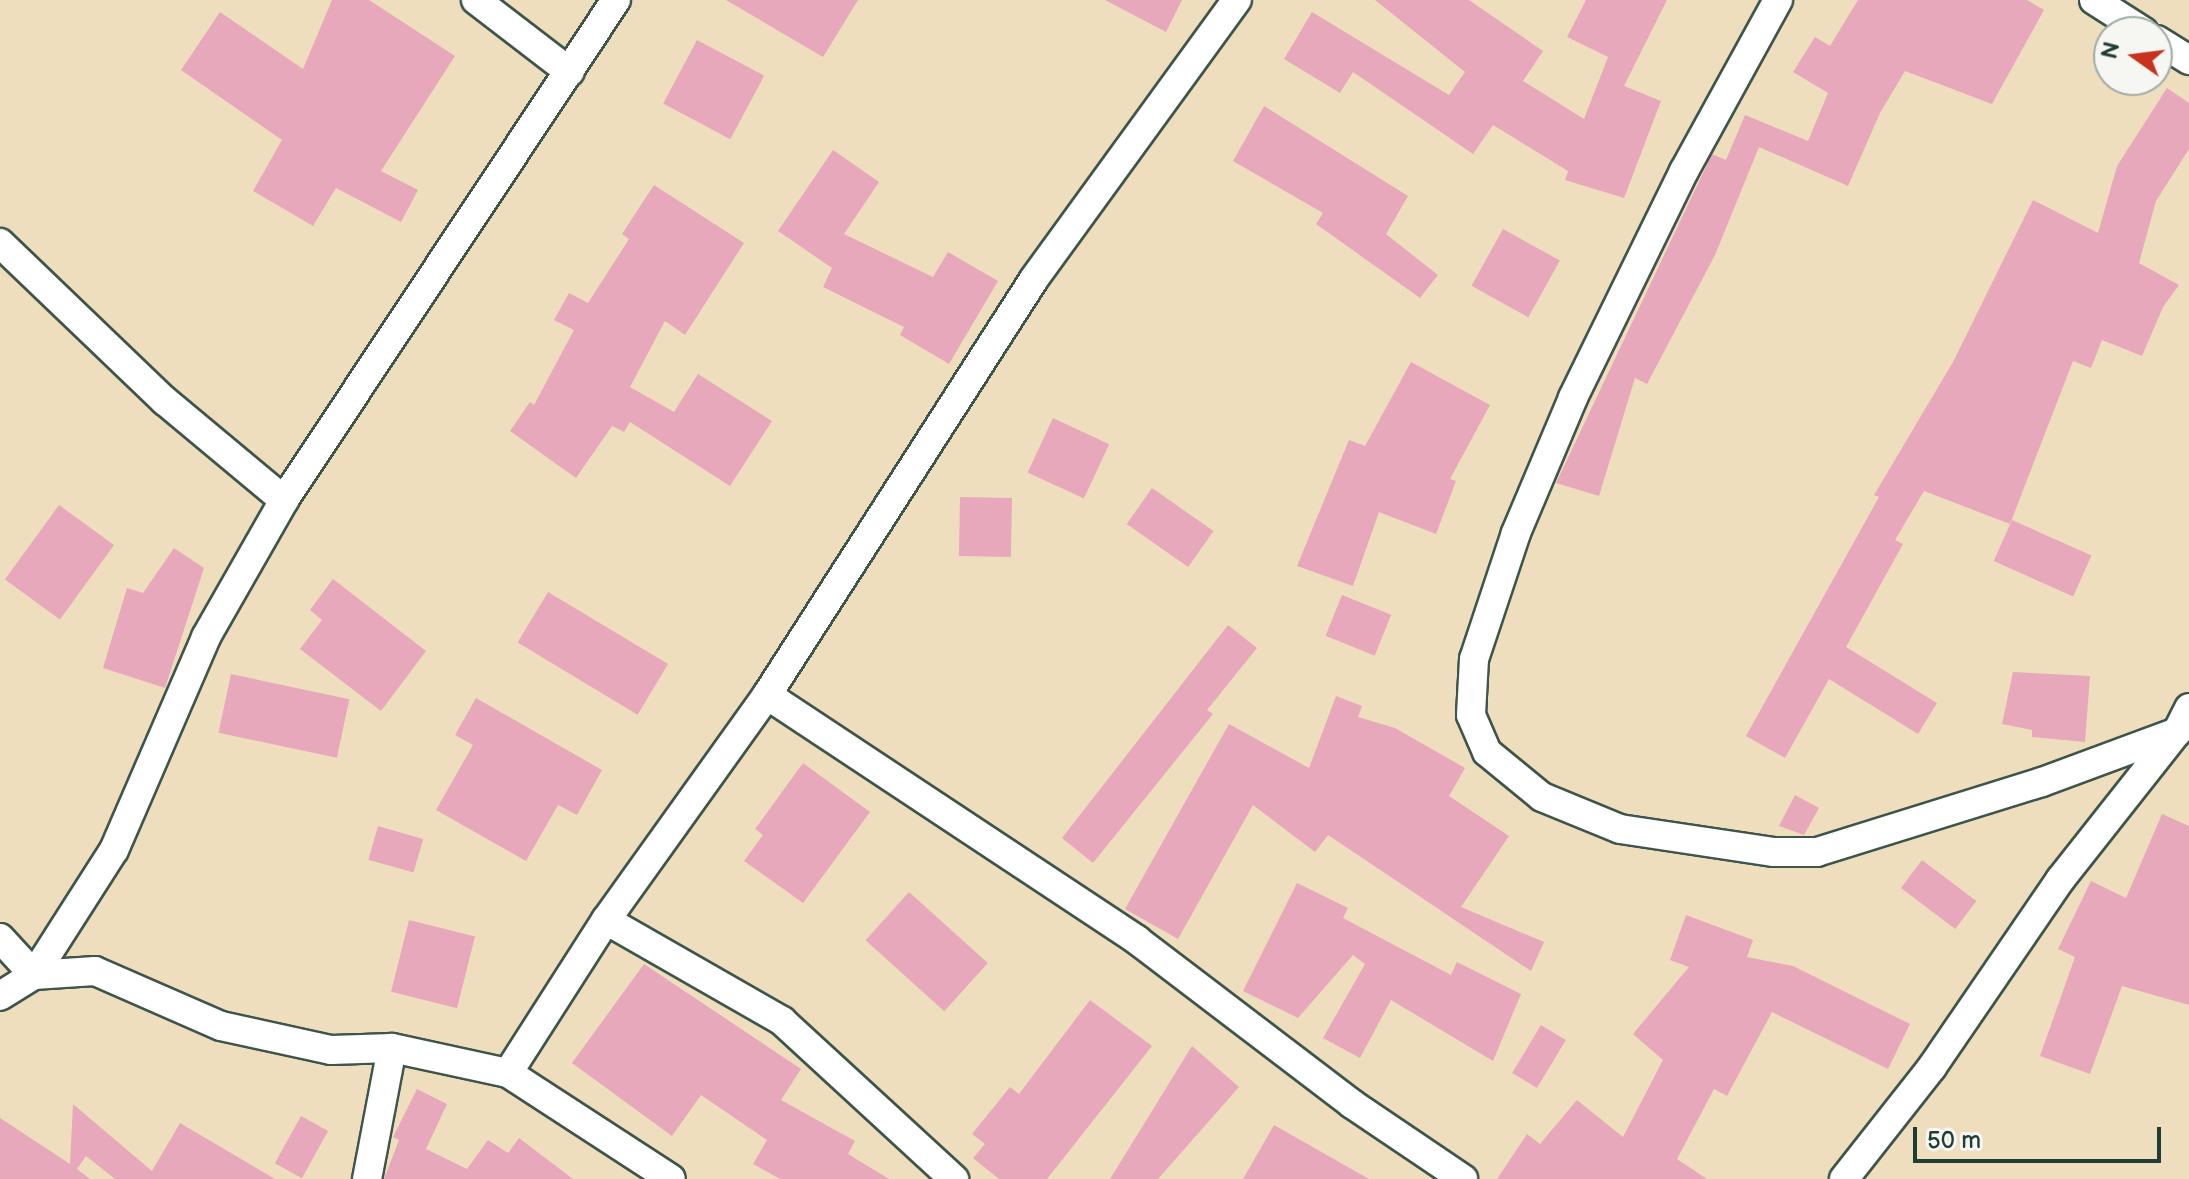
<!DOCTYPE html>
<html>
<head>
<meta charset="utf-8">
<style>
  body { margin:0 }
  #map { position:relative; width:2189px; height:1179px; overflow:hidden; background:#efdebe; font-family:"Balsamiq Sans",sans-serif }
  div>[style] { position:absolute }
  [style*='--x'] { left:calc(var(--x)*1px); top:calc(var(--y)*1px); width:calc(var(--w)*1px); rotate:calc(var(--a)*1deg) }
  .building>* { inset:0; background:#e8a8bb; transform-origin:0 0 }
  .roads { filter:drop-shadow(2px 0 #3e5549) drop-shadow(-2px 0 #3e5549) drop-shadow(0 2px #3e5549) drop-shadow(0 -2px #3e5549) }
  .street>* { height:28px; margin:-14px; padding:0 14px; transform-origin:14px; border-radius:14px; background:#fff }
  span { translate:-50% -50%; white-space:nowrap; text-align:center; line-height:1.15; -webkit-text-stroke:6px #f6f6f2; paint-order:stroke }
  .north { position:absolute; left:2093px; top:16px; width:80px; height:80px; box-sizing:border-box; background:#f6f6f2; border:2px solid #a0aca6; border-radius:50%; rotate:284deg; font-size:22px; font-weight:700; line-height:32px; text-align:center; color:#1f3d34 }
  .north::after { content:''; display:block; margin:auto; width:28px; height:36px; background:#c8321e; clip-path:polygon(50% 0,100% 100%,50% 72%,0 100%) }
  .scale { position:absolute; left:1913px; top:1127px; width:248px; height:36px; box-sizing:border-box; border:4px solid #1f3d34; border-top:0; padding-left:10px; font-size:24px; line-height:28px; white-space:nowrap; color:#1f3d34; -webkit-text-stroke:6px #f6f6f2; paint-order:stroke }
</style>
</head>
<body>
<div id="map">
  <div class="building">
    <i style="clip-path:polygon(332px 0,369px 0,455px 56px,381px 171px,418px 190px,401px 222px,336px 188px,313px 226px,253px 191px,282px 140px,181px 70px,220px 12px,303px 69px)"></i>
    <i style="clip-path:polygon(726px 0,858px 0,823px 57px)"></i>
    <i style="clip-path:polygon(1105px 0,1182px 0,1166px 32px)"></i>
    <i style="clip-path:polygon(1375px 0,1469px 0,1543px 51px,1523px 81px,1584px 119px,1608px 57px,1567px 37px,1586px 0,1667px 0,1624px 86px,1661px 101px,1624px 198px,1565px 180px,1568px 171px,1493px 125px,1473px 154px,1353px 72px,1340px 93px,1284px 59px,1312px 12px,1449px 95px,1465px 72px)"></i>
    <i style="clip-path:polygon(1858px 0,2027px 0,2044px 10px,1992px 104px,1905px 71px,1880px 113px,1848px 186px,1759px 147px,1715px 255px,1647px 384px,1635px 378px,1599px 496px,1556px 483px,1712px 154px,1726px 160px,1745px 115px,1808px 141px,1828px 93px,1793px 72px,1815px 37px,1830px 46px)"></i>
    <i style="left:697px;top:40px;width:76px;height:72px;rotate:28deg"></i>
    <i style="clip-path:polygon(2167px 88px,2189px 103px,2189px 149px,2156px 201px,2139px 263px,2179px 285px,2163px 307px,2142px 356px,2102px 340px,2091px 368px,2073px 361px,2010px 524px,1924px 491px,1895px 540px,1903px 544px,1846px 647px,1937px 703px,1918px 734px,1829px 679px,1785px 758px,1746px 736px,1879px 497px,1874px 495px,1953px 362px,2033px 200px,2098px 233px,2117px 166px)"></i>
    <i style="clip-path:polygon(1264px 106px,1408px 196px,1386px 234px,1438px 275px,1420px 298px,1316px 224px,1323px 213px,1233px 161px)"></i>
    <i style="clip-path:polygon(833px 150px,879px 182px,844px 234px,933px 277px,948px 252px,998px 281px,949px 364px,900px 335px,904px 327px,823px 287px,832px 268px,778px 231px)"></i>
    <i style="clip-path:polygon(654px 185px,744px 243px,685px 335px,665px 321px,630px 387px,674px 412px,698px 374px,772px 421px,730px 486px,630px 422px,624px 432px,612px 426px,576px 478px,510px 431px,530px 402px,534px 405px,574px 330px,554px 320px,569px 293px,588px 303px,629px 239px,622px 234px)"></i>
    <i style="left:1503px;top:229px;width:65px;height:65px;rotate:29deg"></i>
    <i style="clip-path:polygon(1411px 362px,1490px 405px,1450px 479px,1456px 481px,1436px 534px,1379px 512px,1353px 586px,1297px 566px,1349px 440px,1365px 446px)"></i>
    <i style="left:1053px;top:418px;width:62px;height:60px;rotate:25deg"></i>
    <i style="left:1152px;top:488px;width:75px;height:44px;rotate:35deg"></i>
    <i style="left:960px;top:497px;width:52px;height:59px;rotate:1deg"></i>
    <i style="left:59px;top:505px;width:68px;height:92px;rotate:36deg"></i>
    <i style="left:2012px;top:520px;width:87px;height:45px;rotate:24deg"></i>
    <i style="clip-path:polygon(174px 548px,204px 568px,165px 688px,103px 668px,127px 588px,143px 593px)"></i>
    <i style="clip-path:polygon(333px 579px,426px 651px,381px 711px,300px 649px,322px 620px,310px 610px)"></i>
    <i style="left:548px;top:592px;width:140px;height:59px;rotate:31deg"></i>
    <i style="left:1342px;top:595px;width:53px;height:44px;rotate:22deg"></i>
    <i style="clip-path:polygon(1228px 625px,1257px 648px,1207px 710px,1213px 714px,1093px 863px,1062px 838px)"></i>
    <i style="clip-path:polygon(2013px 672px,2090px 676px,2085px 742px,2032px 737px,2032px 730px,2002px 724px)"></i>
    <i style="left:231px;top:674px;width:121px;height:60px;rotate:12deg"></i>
    <i style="clip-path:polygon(1336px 696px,1362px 706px,1358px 717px,1395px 728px,1465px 768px,1449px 796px,1509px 836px,1461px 907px,1544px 942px,1531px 971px,1328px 835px,1315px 852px,1253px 805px,1178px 939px,1125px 909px,1229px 724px,1309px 768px)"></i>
    <i style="clip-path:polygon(476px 698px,602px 770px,577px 815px,558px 805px,526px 861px,436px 810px,473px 745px,455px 735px)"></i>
    <i style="clip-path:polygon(803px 763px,870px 812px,803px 903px,744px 861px,763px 835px,755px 829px)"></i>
    <i style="clip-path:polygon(1795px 795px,1819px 808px,1804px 835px,1779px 826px)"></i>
    <i style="clip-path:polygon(2162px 814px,2189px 826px,2189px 1005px,2122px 986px,2090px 1074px,2040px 1056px,2075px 957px,2058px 949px,2091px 881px,2126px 898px)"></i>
    <i style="left:378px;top:826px;width:47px;height:35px;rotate:16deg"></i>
    <i style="left:1922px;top:860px;width:68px;height:35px;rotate:37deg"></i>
    <i style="clip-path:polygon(1297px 883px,1348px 908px,1343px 918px,1451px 975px,1457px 962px,1521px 994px,1493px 1061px,1391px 1000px,1360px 1058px,1323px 1038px,1365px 964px,1353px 955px,1298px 1018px,1243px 991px)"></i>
    <i style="left:909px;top:892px;width:106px;height:65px;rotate:42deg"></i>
    <i style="clip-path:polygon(1686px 915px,1753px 940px,1747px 957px,1793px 966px,1910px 1024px,1888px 1069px,1772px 1012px,1727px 1096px,1714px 1089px,1677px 1159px,1707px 1179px,1497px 1179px,1527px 1134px,1540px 1144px,1577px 1100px,1623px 1137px,1663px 1060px,1633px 1034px,1689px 967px,1670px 960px)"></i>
    <i style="left:409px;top:920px;width:68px;height:74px;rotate:14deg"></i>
    <i style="clip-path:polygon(644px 964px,801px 1069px,781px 1100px,855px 1141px,848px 1154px,889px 1179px,780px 1179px,753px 1164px,767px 1140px,701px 1095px,672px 1136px,572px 1063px)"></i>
    <i style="clip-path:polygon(1090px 1000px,1152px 1046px,1047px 1179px,999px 1179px,973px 1158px,985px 1144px,972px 1134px,1010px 1087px,1019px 1094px)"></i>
    <i style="left:1541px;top:1025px;width:29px;height:56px;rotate:31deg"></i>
    <i style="clip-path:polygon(1192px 1046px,1239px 1087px,1158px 1179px,1110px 1179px)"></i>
    <i style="clip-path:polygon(417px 1089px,447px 1104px,426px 1149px,467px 1169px,488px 1140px,508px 1153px,519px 1138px,573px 1179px,384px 1179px,399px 1140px,393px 1137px)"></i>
    <i style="clip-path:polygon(73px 1104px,152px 1171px,180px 1123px,275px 1179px,115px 1179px,86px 1156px,77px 1169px,90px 1179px,0 1179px,0 1118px,70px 1164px)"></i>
    <i style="left:301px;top:1116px;width:31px;height:54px;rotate:29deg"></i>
    <i style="clip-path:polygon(1274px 1125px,1369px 1179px,1243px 1179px)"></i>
  </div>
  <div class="roads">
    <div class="street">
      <i style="--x:476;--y:0;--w:118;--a:37.5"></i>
      <i style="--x:1778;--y:0;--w:195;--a:118.8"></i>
      <i style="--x:1684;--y:171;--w:253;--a:116.1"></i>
      <i style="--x:1573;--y:398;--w:147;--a:112.9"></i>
      <i style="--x:1516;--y:533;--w:133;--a:108.4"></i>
      <i style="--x:1474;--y:659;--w:56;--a:93.1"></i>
      <i style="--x:1471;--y:715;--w:40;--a:66.6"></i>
      <i style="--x:1487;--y:752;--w:71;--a:39.3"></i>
      <i style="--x:1542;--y:797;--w:84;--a:22.3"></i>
      <i style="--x:1620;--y:829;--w:156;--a:8.5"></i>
      <i style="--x:1774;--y:852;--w:43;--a:0"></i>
      <i style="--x:1817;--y:852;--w:236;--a:-17.3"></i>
      <i style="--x:2042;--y:782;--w:144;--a:-20.3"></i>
      <i style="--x:2094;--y:0;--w:59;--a:32.6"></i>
      <i style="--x:2157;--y:40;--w:38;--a:32"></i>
      <i style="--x:0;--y:243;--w:228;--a:43.8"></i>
      <i style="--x:165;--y:401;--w:155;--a:39.8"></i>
      <i style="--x:767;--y:695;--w:444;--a:33.5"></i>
      <i style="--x:1137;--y:940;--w:270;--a:37.3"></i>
      <i style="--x:1352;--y:1104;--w:134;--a:34"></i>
      <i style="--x:606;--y:920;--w:203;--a:29.8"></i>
      <i style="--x:782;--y:1021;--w:234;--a:42.6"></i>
      <i style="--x:0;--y:938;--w:50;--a:47.4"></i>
      <i style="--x:34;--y:975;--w:148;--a:-57.4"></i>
      <i style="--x:114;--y:850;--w:232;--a:-66.6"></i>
      <i style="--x:206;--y:637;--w:158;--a:-60.3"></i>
      <i style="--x:284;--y:500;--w:600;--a:-56.42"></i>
      <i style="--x:0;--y:996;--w:40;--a:-32"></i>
      <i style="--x:34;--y:975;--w:61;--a:-3.8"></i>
      <i style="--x:95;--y:971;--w:137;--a:23.6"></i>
      <i style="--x:221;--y:1026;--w:113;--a:12.3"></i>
      <i style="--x:331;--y:1050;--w:61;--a:-1.9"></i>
      <i style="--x:392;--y:1048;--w:119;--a:12.2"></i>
      <i style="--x:508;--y:1073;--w:194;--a:33"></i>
      <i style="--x:508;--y:1073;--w:182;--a:-57.4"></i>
      <i style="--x:606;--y:920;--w:277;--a:-54.4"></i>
      <i style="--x:767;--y:695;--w:494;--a:-57.3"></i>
      <i style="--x:1034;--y:279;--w:345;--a:-54"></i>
      <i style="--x:367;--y:1179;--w:133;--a:-79.2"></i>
      <i style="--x:1844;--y:1179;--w:142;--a:-51.8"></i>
      <i style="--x:1932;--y:1067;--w:227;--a:-55.6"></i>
      <i style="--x:2060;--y:880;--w:189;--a:-51.7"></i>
      <i style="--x:2177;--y:732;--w:27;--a:-63"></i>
    </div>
  </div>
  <div class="north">N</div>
  <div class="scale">50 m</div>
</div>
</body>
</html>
